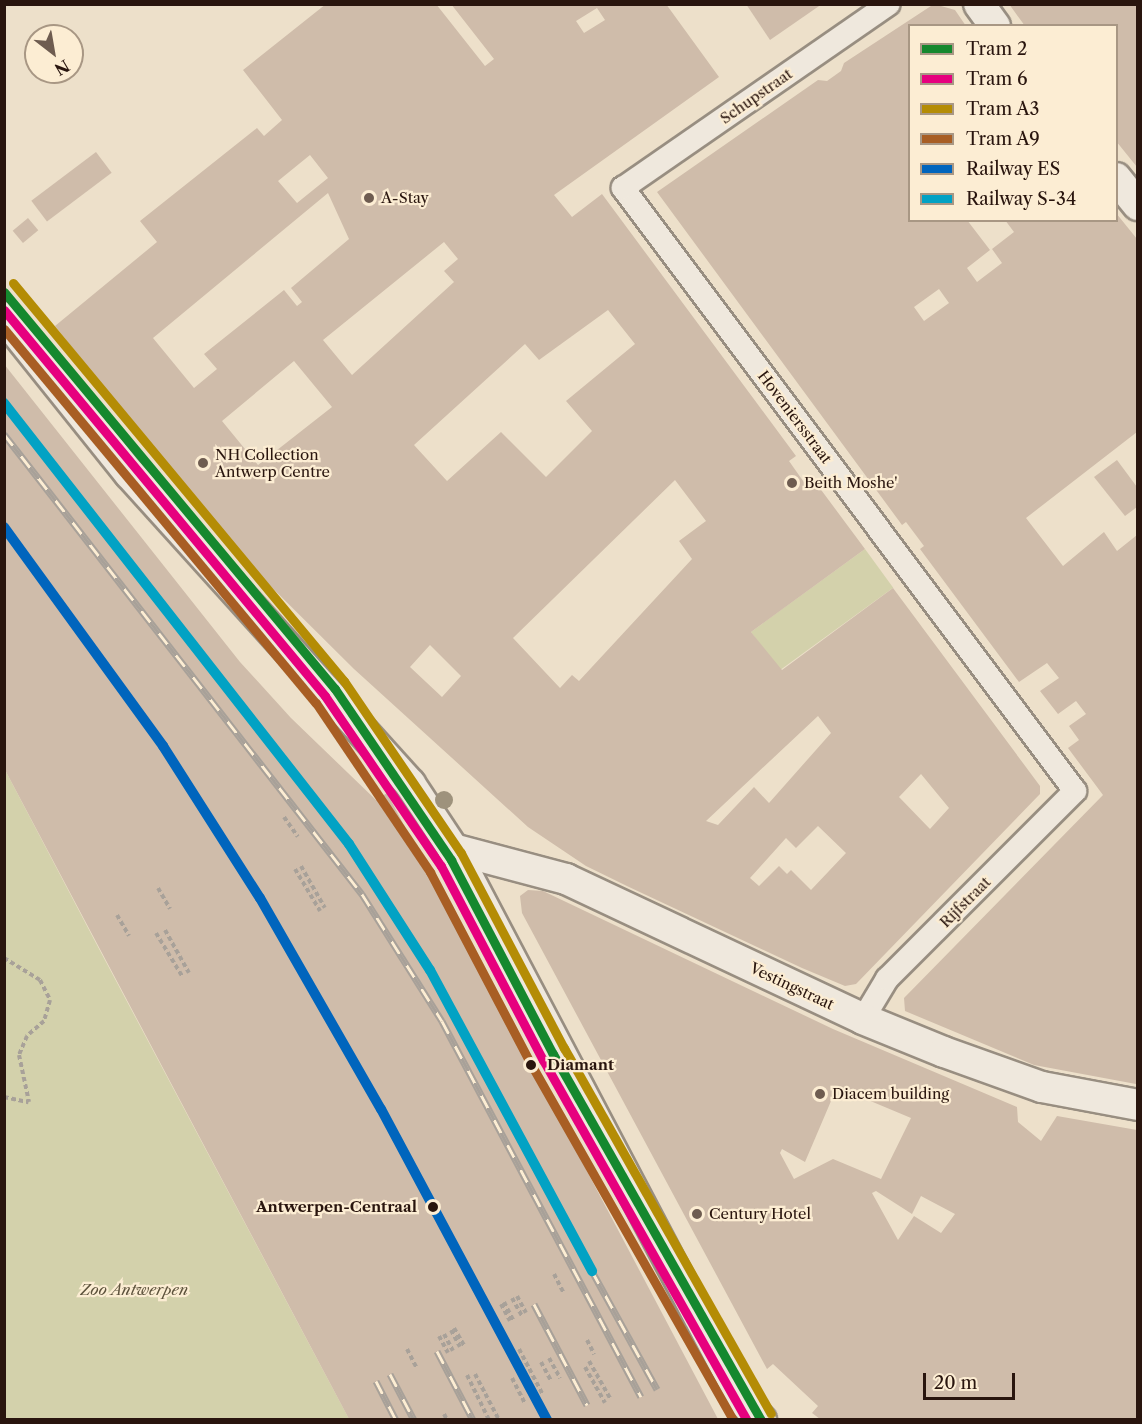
<!DOCTYPE html>
<html>
<head>
<meta charset="utf-8">
<style>
  body { margin:0 }
  #map { position:relative; width:1142px; height:1424px; overflow:hidden; background:#ede0ca; font-family:"Libre Caslon Text",serif }
  div>[style] { position:absolute }
  [style*='--x'] { left:calc(var(--x)*1px); top:calc(var(--y)*1px); width:calc(var(--w)*1px); rotate:calc(var(--a)*1deg) }
  .green>* { inset:0; background:#d3d1ab; transform-origin:0 0 }
  .building>* { inset:0; background:#cfbcaa; transform-origin:0 0 }
  .path>* { height:4px; margin-top:-2px; transform-origin:0; background:repeating-linear-gradient(90deg,#a8a199 0 4.5px,transparent 0 7.5px) }
  .roads { filter:drop-shadow(2px 0 #988e81) drop-shadow(-2px 0 #988e81) drop-shadow(0 2px #988e81) drop-shadow(0 -2px #988e81) }
  .pedestrian>* { height:22px; margin:-11px; padding:0 11px; transform-origin:11px; border-radius:11px; background:#efe8dd }
  .minor>* { height:30px; margin:-15px; padding:0 15px; transform-origin:15px; border-radius:15px; background:#efe8dd }
  .rail>* { height:7px; margin-top:-3.5px; transform-origin:0; background:repeating-linear-gradient(90deg,#fcedd3 0 14px,#a8a199 0 28px); box-sizing:border-box; border-block:2px solid #a8a199 }
  .rail-1>* { height:10px; margin:-5px; padding:0 5px; transform-origin:5px; border-radius:5px; background:#0065bd }
  .rail-2>* { height:10px; margin:-5px; padding:0 5px; transform-origin:5px; border-radius:5px; background:#02a2c4 }
  .tram-1>* { height:9px; margin:-4.5px; padding:0 4.5px; transform-origin:4.5px; border-radius:4.5px; background:#15882e }
  .tram-2>* { height:9px; margin:-4.5px; padding:0 4.5px; transform-origin:4.5px; border-radius:4.5px; background:#e6007e }
  .tram-3>* { height:9px; margin:-4.5px; padding:0 4.5px; transform-origin:4.5px; border-radius:4.5px; background:#b48c05 }
  .tram-4>* { height:9px; margin:-4.5px; padding:0 4.5px; transform-origin:4.5px; border-radius:4.5px; background:#a85e24 }
  .trees>* { width:18px; height:18px; margin:-9px; border-radius:50%; background:#9e927c }
  .dots>* { width:16px; height:16px; translate:-50% -50%; box-sizing:border-box; border:3px solid #fcedd3; border-radius:50% }
  span { translate:-50% -50%; white-space:nowrap; text-align:center; line-height:1.15; -webkit-text-stroke:4.5px #fcedd3; paint-order:stroke }
  .street-label { font-size:15px; color:#29150e }
  .poi-label { font-size:15px; color:#29150e }
  .left { translate:0 -50%; text-align:left }
  .stop-label { font-size:15px; color:#29150e; font-weight:700 }
  .right { translate:-100% -50%; text-align:right }
  .park-label { font-size:15px; color:#5d523c; font-style:italic }
  .frame { position:absolute; inset:0; border:6px solid #29150e; pointer-events:none }
  .legend { position:absolute; left:908px; top:24px; width:210px; height:198px; box-sizing:border-box; background:#fcedd3; border:2px solid #a89784; margin:0; padding:8px 10px; list-style:none; font-size:18px; color:#29150e }
  .legend li { display:flex; align-items:center; gap:12px; height:30px }
  .legend b { width:30px; border:2px solid #a89784 }
  .north { position:absolute; left:24px; top:24px; width:60px; height:60px; box-sizing:border-box; background:#fcedd3; border:2px solid #a89784; border-radius:50%; rotate:149deg; font-size:16px; font-weight:700; line-height:24px; text-align:center; color:#29150e }
  .north::after { content:''; display:block; margin:auto; width:21px; height:27px; background:#6e5c50; clip-path:polygon(50% 0,100% 100%,50% 72%,0 100%) }
  .scale { position:absolute; left:923px; top:1373px; width:92px; height:27px; box-sizing:border-box; border:3px solid #29150e; border-top:0; padding-left:8px; font-size:18px; line-height:21px; white-space:nowrap; color:#29150e; -webkit-text-stroke:4px #fcedd3; paint-order:stroke }
</style>
</head>
<body>
<div id="map">
  <div class="green">
    <i style="left:865px;top:549px;width:48px;height:141px;rotate:54deg"></i>
    <i style="clip-path:polygon(4px 768px,98px 947px,349px 1419px,5px 1419px)"></i>
  </div>
  <div class="building">
    <i style="clip-path:polygon(evenodd,326px 4px,436px 4px,485px 66px,494px 59px,451px 4px,666px 4px,719px 77px,554px 195px,572px 217px,602px 194px,796px 456px,789px 461px,808px 488px,816px 483px,865px 549px,751px 632px,782px 670px,893px 588px,1040px 786px,1040px 794px,856px 984px,845px 986px,802px 968px,629px 887px,586px 866px,528px 827px,354px 669px,233px 549px,55px 326px,157px 242px,140px 221px,257px 128px,264px 136px,282px 120px,243px 70px,326px 4px,597px 8px,605px 20px,584px 33px,576px 21px,597px 8px,326px 4px,310px 155px,328px 178px,297px 203px,278px 181px,310px 155px,326px 4px,328px 193px,349px 239px,291px 288px,302px 302px,297px 306px,284px 290px,204px 354px,217px 369px,194px 388px,153px 338px,328px 193px,326px 4px,444px 242px,458px 259px,444px 271px,454px 282px,352px 375px,323px 340px,444px 242px,326px 4px,608px 310px,635px 344px,566px 401px,592px 431px,546px 477px,501px 432px,447px 481px,414px 445px,525px 344px,539px 360px,608px 310px,326px 4px,294px 361px,332px 407px,258px 465px,222px 421px,294px 361px,326px 4px,675px 480px,706px 521px,679px 541px,692px 559px,579px 681px,572px 675px,560px 688px,513px 638px,675px 480px,326px 4px,430px 645px,461px 676px,442px 697px,410px 667px,430px 645px,326px 4px,818px 716px,831px 733px,769px 803px,754px 787px,718px 825px,706px 821px,818px 716px,326px 4px,921px 774px,949px 808px,930px 829px,899px 797px,921px 774px,326px 4px,818px 826px,846px 853px,811px 890px,791px 870px,787px 874px,779px 866px,759px 886px,750px 878px,786px 838px,796px 848px,818px 826px)"></i>
    <i style="clip-path:polygon(746px 4px,822px 4px,770px 40px)"></i>
    <i style="clip-path:polygon(evenodd,934px 4px,955px 10px,966px 26px,909px 26px,909px 220px,967px 220px,990px 250px,967px 268px,977px 282px,1002px 263px,992px 249px,1014px 232px,1005px 220px,1116px 220px,1116px 213px,1137px 239px,1137px 432px,1026px 518px,1063px 566px,1104px 532px,1117px 551px,1137px 535px,1136px 1084px,1034px 1065px,905px 1011px,904px 998px,1103px 795px,1068px 748px,1079px 740px,1069px 726px,1086px 714px,1076px 701px,1058px 714px,1040px 691px,1059px 678px,1047px 663px,1019px 682px,920px 549px,924px 546px,906px 522px,902px 525px,657px 192px,818px 80px,827px 81px,841px 71px,844px 63px,934px 4px,939px 289px,949px 303px,924px 321px,914px 307px,939px 289px)"></i>
    <i style="clip-path:polygon(1009px 4px,1137px 4px,1137px 167px,1116px 141px,1116px 26px,1025px 26px)"></i>
    <i style="left:96px;top:152px;width:26px;height:81px;rotate:53deg"></i>
    <i style="left:28px;top:218px;width:16px;height:20px;rotate:50deg"></i>
    <i style="clip-path:polygon(4px 364px,240px 662px,291px 718px,376px 800px,387px 793px,718px 1419px,349px 1419px,4px 768px)"></i>
    <i style="clip-path:polygon(1117px 460px,1137px 487px,1137px 507px,1125px 516px,1094px 477px)"></i>
    <i style="clip-path:polygon(evenodd,528px 890px,543px 891px,833px 1029px,1017px 1107px,1018px 1122px,1041px 1141px,1057px 1116px,1137px 1130px,1137px 1419px,820px 1419px,812px 1413px,818px 1406px,773px 1364px,767px 1369px,522px 913px,520px 896px,528px 890px,837px 1087px,911px 1118px,881px 1179px,833px 1159px,794px 1179px,780px 1153px,782px 1149px,805px 1162px,837px 1087px,528px 890px,876px 1191px,912px 1214px,921px 1196px,955px 1214px,941px 1233px,914px 1216px,898px 1240px,872px 1193px,876px 1191px)"></i>
  </div>
  <div class="path">
    <i style="--x:284;--y:817;--w:24;--a:55"></i>
    <i style="--x:301;--y:866;--w:48;--a:60.3"></i>
    <i style="--x:295;--y:869;--w:49;--a:59.2"></i>
    <i style="--x:158;--y:888;--w:24;--a:60"></i>
    <i style="--x:117;--y:915;--w:24;--a:60"></i>
    <i style="--x:165;--y:930;--w:49;--a:60.8"></i>
    <i style="--x:156;--y:933;--w:50;--a:58.8"></i>
    <i style="--x:4;--y:958;--w:42;--a:31.4"></i>
    <i style="--x:40;--y:980;--w:22;--a:63"></i>
    <i style="--x:50;--y:1000;--w:22;--a:106"></i>
    <i style="--x:44;--y:1021;--w:23;--a:139"></i>
    <i style="--x:27;--y:1036;--w:21;--a:113"></i>
    <i style="--x:19;--y:1055;--w:48;--a:78"></i>
    <i style="--x:4;--y:1097;--w:25;--a:12"></i>
    <i style="--x:554;--y:1274;--w:22;--a:63"></i>
    <i style="--x:517;--y:1296;--w:19;--a:62"></i>
    <i style="--x:512;--y:1298;--w:21;--a:61"></i>
    <i style="--x:504;--y:1302;--w:20;--a:63"></i>
    <i style="--x:501;--y:1304;--w:19;--a:62"></i>
    <i style="--x:454;--y:1328;--w:20;--a:60"></i>
    <i style="--x:451;--y:1330;--w:19;--a:62"></i>
    <i style="--x:444;--y:1334;--w:19;--a:62"></i>
    <i style="--x:439;--y:1336;--w:19;--a:62"></i>
    <i style="--x:4;--y:1338;--w:13;--a:90"></i>
    <i style="--x:587;--y:1340;--w:16;--a:63"></i>
    <i style="--x:407;--y:1349;--w:22;--a:63"></i>
    <i style="--x:519;--y:1349;--w:50;--a:62.4"></i>
    <i style="--x:511;--y:1351;--w:49;--a:61.9"></i>
    <i style="--x:549;--y:1358;--w:23;--a:61"></i>
    <i style="--x:589;--y:1361;--w:43;--a:60.4"></i>
    <i style="--x:541;--y:1362;--w:21;--a:62"></i>
    <i style="--x:585;--y:1367;--w:41;--a:60.9"></i>
    <i style="--x:475;--y:1374;--w:52;--a:62.4"></i>
    <i style="--x:467;--y:1375;--w:50;--a:63.9"></i>
    <i style="--x:512;--y:1378;--w:28;--a:63"></i>
    <i style="--x:444;--y:1414;--w:7;--a:63"></i>
  </div>
  <div class="roads">
    <div class="pedestrian">
      <i style="--x:863;--y:1019;--w:47;--a:-59"></i>
      <i style="--x:887;--y:979;--w:266;--a:-45"></i>
      <i style="--x:1075;--y:791;--w:754;--a:-126.85"></i>
      <i style="--x:623;--y:188;--w:323;--a:-34.7"></i>
    </div>
    <div class="minor">
      <i style="--x:979;--y:4;--w:27;--a:54"></i>
      <i style="--x:1116;--y:178;--w:35;--a:51"></i>
      <i style="--x:4;--y:317;--w:201;--a:51.3"></i>
      <i style="--x:130;--y:474;--w:418;--a:47.9"></i>
      <i style="--x:410;--y:784;--w:78;--a:56.5"></i>
      <i style="--x:453;--y:849;--w:625;--a:62.25"></i>
      <i style="--x:744;--y:1402;--w:25;--a:47"></i>
      <i style="--x:453;--y:849;--w:117;--a:14.9"></i>
      <i style="--x:566;--y:879;--w:328;--a:25.2"></i>
      <i style="--x:863;--y:1019;--w:87;--a:22.2"></i>
      <i style="--x:944;--y:1052;--w:104;--a:19.7"></i>
      <i style="--x:1042;--y:1087;--w:98;--a:10.6"></i>
    </div>
  </div>
  <div class="rail">
    <i style="--x:4;--y:434;--w:583;--a:52.11"></i>
    <i style="--x:362;--y:894;--w:150;--a:57.8"></i>
    <i style="--x:442;--y:1021;--w:425;--a:62.1"></i>
    <i style="--x:592;--y:1271;--w:135;--a:61.2"></i>
    <i style="--x:534;--y:1304;--w:114;--a:62.3"></i>
    <i style="--x:437;--y:1351;--w:78;--a:62.4"></i>
    <i style="--x:390;--y:1374;--w:52;--a:62.4"></i>
    <i style="--x:376;--y:1381;--w:44;--a:62.9"></i>
  </div>
  <div class="rail-1">
    <i style="--x:4;--y:527;--w:271;--a:54"></i>
    <i style="--x:163;--y:746;--w:180;--a:57.5"></i>
    <i style="--x:260;--y:898;--w:243;--a:60.2"></i>
    <i style="--x:381;--y:1109;--w:353;--a:61.9"></i>
  </div>
  <div class="rail-2">
    <i style="--x:4;--y:403;--w:560;--a:51.96"></i>
    <i style="--x:349;--y:844;--w:150;--a:57.3"></i>
    <i style="--x:430;--y:970;--w:342;--a:61.7"></i>
  </div>
  <div class="tram-1">
    <i style="--x:4;--y:292;--w:517;--a:50.18"></i>
    <i style="--x:335;--y:689;--w:207;--a:55.8"></i>
    <i style="--x:451;--y:860;--w:219;--a:62.3"></i>
    <i style="--x:553;--y:1054;--w:421;--a:60.4"></i>
  </div>
  <div class="tram-2">
    <i style="--x:4;--y:310;--w:502;--a:50.25"></i>
    <i style="--x:325;--y:696;--w:206;--a:55.7"></i>
    <i style="--x:441;--y:866;--w:219;--a:62.3"></i>
    <i style="--x:543;--y:1060;--w:414;--a:60.5"></i>
  </div>
  <div class="tram-3">
    <i style="--x:13;--y:283;--w:518;--a:50.25"></i>
    <i style="--x:344;--y:681;--w:208;--a:55.8"></i>
    <i style="--x:461;--y:853;--w:221;--a:62.2"></i>
    <i style="--x:564;--y:1048;--w:420;--a:60.5"></i>
  </div>
  <div class="tram-4">
    <i style="--x:4;--y:329;--w:487;--a:50.2"></i>
    <i style="--x:316;--y:703;--w:204;--a:56"></i>
    <i style="--x:430;--y:872;--w:219;--a:62.3"></i>
    <i style="--x:532;--y:1066;--w:407;--a:60.4"></i>
  </div>
  <div class="trees">
    <i style="left:444px;top:800px"></i>
  </div>
  <div class="dots">
    <i style="left:369px;top:198px;background:#6e5c50"></i>
    <i style="left:203px;top:463px;background:#6e5c50"></i>
    <i style="left:792px;top:483px;background:#6e5c50"></i>
    <i style="left:531px;top:1065px;background:#29150e"></i>
    <i style="left:820px;top:1094px;background:#6e5c50"></i>
    <i style="left:433px;top:1207px;background:#29150e"></i>
    <i style="left:697px;top:1214px;background:#6e5c50"></i>
  </div>
  <div class="street-label">
    <span style="left:756px;top:96px;rotate:-35deg">Schupstraat</span>
    <span style="left:795px;top:417px;rotate:53deg">Hoveniersstraat</span>
    <span style="left:965px;top:902px;rotate:-45deg">Rijfstraat</span>
    <span style="left:792px;top:986px;rotate:25deg">Vestingstraat</span>
  </div>
  <div class="poi-label">
    <span class="left" style="left:381px;top:198px">A-Stay</span>
    <span class="left" style="left:215px;top:463px">NH Collection<br>Antwerp Centre</span>
    <span class="left" style="left:804px;top:483px">Beith Moshe'</span>
    <span class="left" style="left:832px;top:1094px">Diacem building</span>
    <span class="left" style="left:709px;top:1214px">Century Hotel</span>
  </div>
  <div class="stop-label">
    <span class="left" style="left:547px;top:1065px">Diamant</span>
    <span class="right" style="left:417px;top:1207px">Antwerpen-Centraal</span>
  </div>
  <div class="park-label">
    <span style="left:134px;top:1290px">Zoo Antwerpen</span>
  </div>
  <div class="frame"></div>
  <ul class="legend">
  <li><b style="height:8px;background:#15882e"></b>Tram 2</li>
  <li><b style="height:8px;background:#e6007e"></b>Tram 6</li>
  <li><b style="height:8px;background:#b48c05"></b>Tram A3</li>
  <li><b style="height:8px;background:#a85e24"></b>Tram A9</li>
  <li><b style="height:8px;background:#0065bd"></b>Railway ES</li>
  <li><b style="height:8px;background:#02a2c4"></b>Railway S-34</li>
  </ul>
  <div class="north">N</div>
  <div class="scale">20 m</div>
</div>
</body>
</html>
